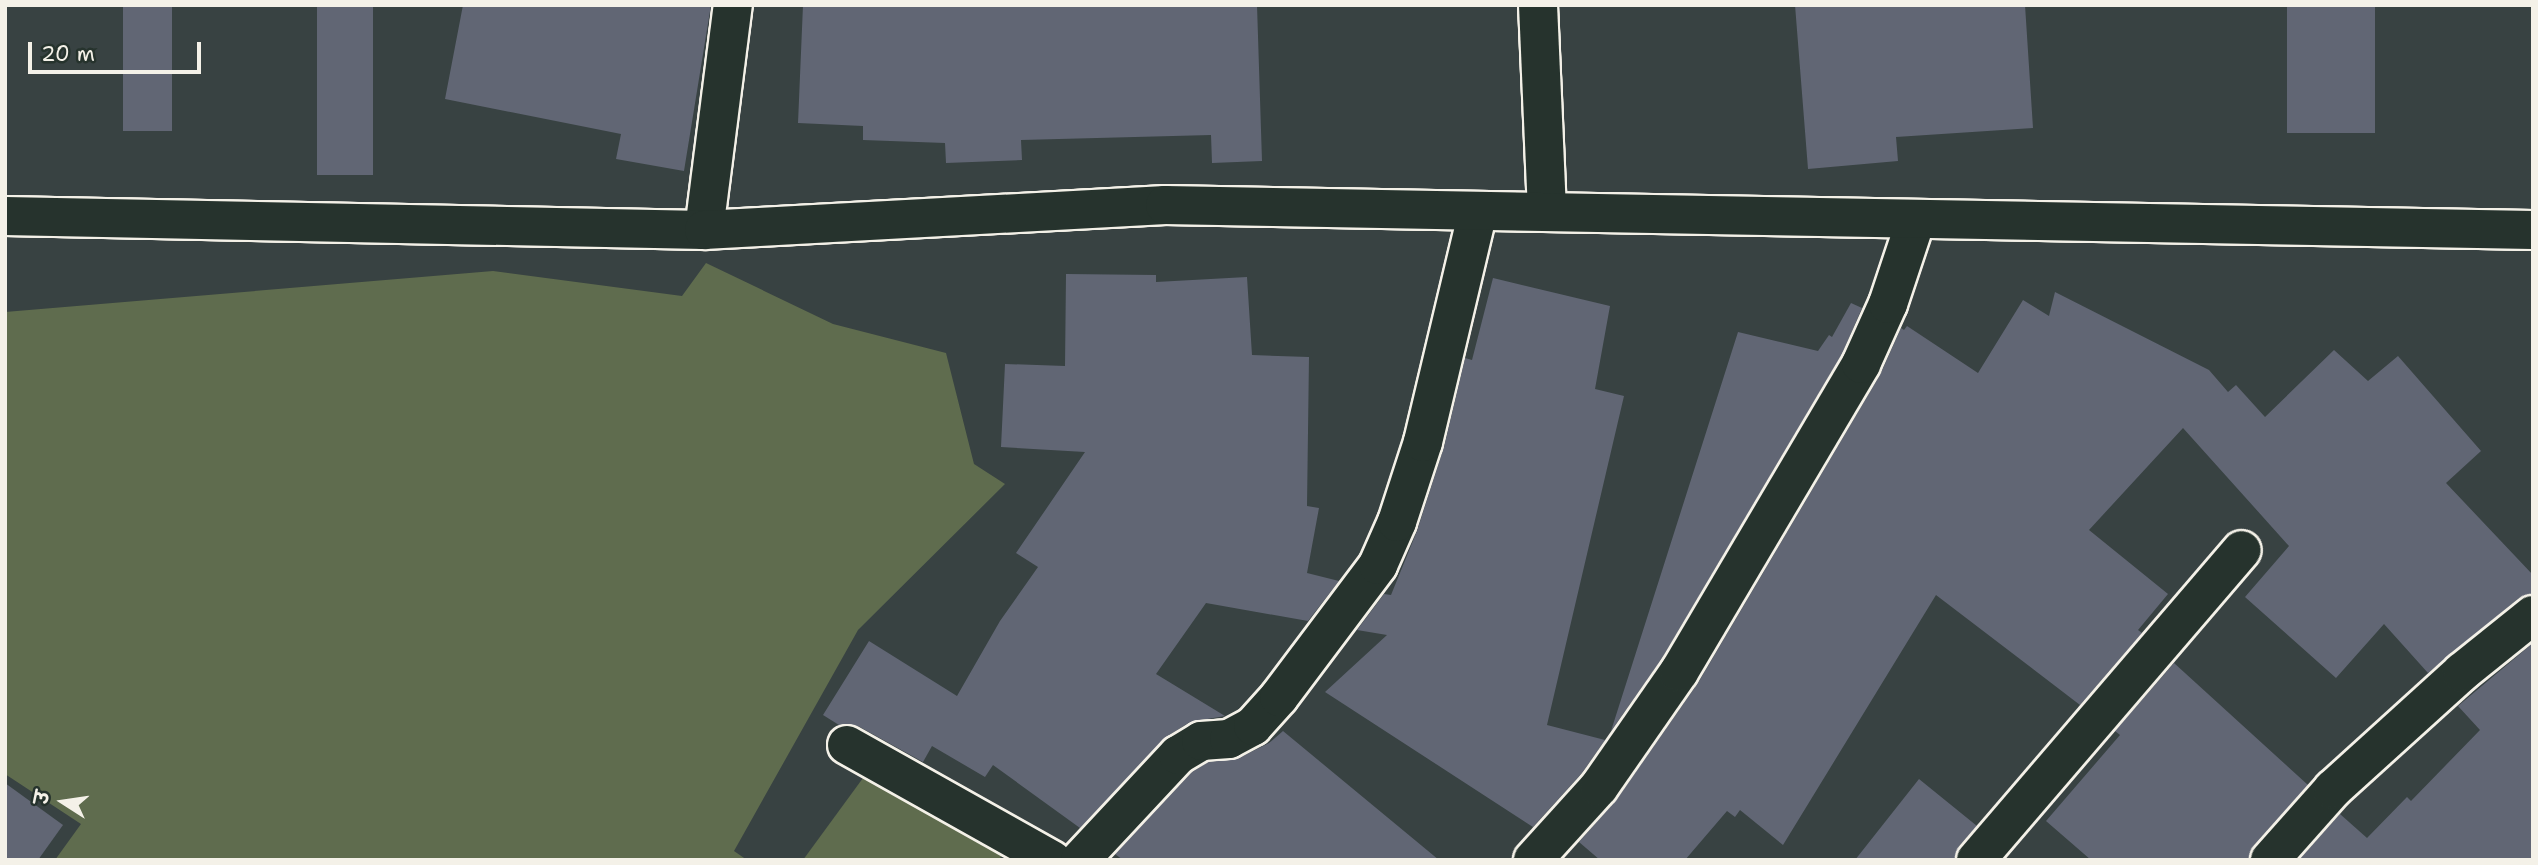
<!DOCTYPE html>
<html>
<head>
<meta charset="utf-8">
<style>
  body { margin:0 }
  #map { position:relative; width:2538px; height:865px; overflow:hidden; background:#384242; font-family:"Shantell Sans","Playpen Sans Deva",sans-serif }
  div>[style] { position:absolute }
  [style*='--x'] { left:calc(var(--x)*1px); top:calc(var(--y)*1px); width:calc(var(--w)*1px); rotate:calc(var(--a)*1deg) }
  .green>* { inset:0; background:#5f6c4e }
  .building>* { inset:0; background:#616674; transform-origin:0 0 }
  .roads { filter:drop-shadow(2px 0 #f4f1e8) drop-shadow(-2px 0 #f4f1e8) drop-shadow(0 2px #f4f1e8) drop-shadow(0 -2px #f4f1e8) }
  .minor>* { height:38px; margin:-19px; padding:0 19px; transform-origin:19px; border-radius:19px; background:#26332d }
  .tertiary>* { height:38px; margin:-19px; padding:0 19px; transform-origin:19px; border-radius:19px; background:#26332d }
  span { translate:-50% -50%; white-space:nowrap; text-align:center; line-height:1.15; -webkit-text-stroke:5px #26332d; paint-order:stroke }
  .frame { position:absolute; inset:0; border:7px solid #f4f1e8; pointer-events:none }
  .north { position:absolute; left:28px; top:767px; width:70px; height:70px; -webkit-text-stroke:5px #26332d; paint-order:stroke; rotate:282deg; font-size:19px; font-weight:700; line-height:28px; text-align:center; color:#f4f1e8 }
  .north::after { content:''; display:block; margin:auto; width:24px; height:32px; background:#f4f1e8; clip-path:polygon(50% 0,100% 100%,50% 72%,0 100%) }
  .scale { position:absolute; left:28px; top:42px; width:173px; height:32px; box-sizing:border-box; border:4px solid #f4f1e8; border-top:0; padding-left:9px; font-size:21px; line-height:24px; white-space:nowrap; color:#f4f1e8; -webkit-text-stroke:5px #26332d; paint-order:stroke }
</style>
</head>
<body>
<div id="map">
  <div class="green">
    <i style="clip-path:polygon(706px 263px,833px 324px,946px 353px,974px 464px,1005px 484px,858px 630px,734px 851px,747px 860px,55px 860px,81px 824px,5px 774px,5px 312px,493px 271px,682px 296px)"></i>
    <i style="clip-path:polygon(863px 778px,1002px 856px,998px 860px,803px 860px)"></i>
  </div>
  <div class="building">
    <i style="left:123px;top:5px;width:49px;height:126px"></i>
    <i style="left:317px;top:5px;width:56px;height:170px"></i>
    <i style="clip-path:polygon(463px 5px,711px 5px,684px 171px,616px 159px,621px 134px,445px 99px)"></i>
    <i style="clip-path:polygon(803px 5px,1257px 5px,1262px 161px,1212px 163px,1211px 135px,1021px 140px,1022px 160px,946px 163px,945px 143px,863px 140px,863px 126px,798px 123px)"></i>
    <i style="clip-path:polygon(1795px 5px,2025px 5px,2033px 128px,1896px 137px,1898px 161px,1808px 169px)"></i>
    <i style="left:2287px;top:5px;width:88px;height:128px"></i>
    <i style="clip-path:polygon(1066px 274px,1156px 275px,1156px 282px,1247px 277px,1252px 355px,1309px 357px,1307px 506px,1319px 508px,1307px 573px,1339px 581px,1308px 621px,1206px 603px,1156px 674px,1225px 716px,1190px 722px,1166px 737px,1080px 828px,993px 765px,985px 777px,932px 746px,923px 762px,858px 726px,839px 725px,823px 715px,869px 641px,957px 696px,1000px 621px,1038px 567px,1016px 553px,1085px 452px,1001px 447px,1005px 364px,1065px 366px)"></i>
    <i style="clip-path:polygon(1493px 278px,1610px 306px,1595px 389px,1624px 396px,1547px 725px,1605px 740px,1582px 773px,1533px 827px,1325px 692px,1387px 635px,1357px 630px,1384px 594px,1391px 595px,1417px 531px,1444px 447px,1465px 358px,1472px 360px)"></i>
    <i style="clip-path:polygon(2055px 292px,2209px 370px,2228px 392px,2236px 385px,2265px 417px,2334px 350px,2368px 381px,2398px 356px,2481px 451px,2446px 483px,2533px 575px,2533px 594px,2519px 598px,2428px 673px,2384px 624px,2336px 678px,2245px 597px,2289px 546px,2183px 428px,2089px 530px,2168px 594px,2138px 630px,2142px 633px,2080px 705px,1936px 595px,1783px 845px,1740px 810px,1735px 817px,1727px 811px,1685px 860px,1600px 860px,1579px 842px,1617px 799px,1698px 683px,1880px 375px,1901px 328px,1904px 330px,1907px 326px,1978px 373px,2023px 300px,2049px 316px)"></i>
    <i style="clip-path:polygon(1851px 303px,1862px 308px,1842px 354px,1661px 660px,1611px 731px,1738px 332px,1818px 351px,1829px 335px,1832px 337px)"></i>
    <i style="clip-path:polygon(2533px 643px,2533px 860px,2299px 860px,2340px 814px,2367px 838px,2407px 797px,2411px 801px,2480px 730px,2458px 706px)"></i>
    <i style="clip-path:polygon(2174px 663px,2308px 785px,2254px 845px,2249px 860px,2091px 860px,2046px 821px,2120px 735px,2115px 731px)"></i>
    <i style="clip-path:polygon(1283px 731px,1439px 860px,1123px 860px,1115px 854px,1192px 772px,1208px 762px,1239px 758px,1269px 743px)"></i>
    <i style="clip-path:polygon(1919px 779px,1977px 826px,1959px 846px,1955px 860px,1855px 860px)"></i>
    <i style="clip-path:polygon(5px 783px,63px 825px,38px 860px,5px 860px)"></i>
  </div>
  <div class="roads">
    <div class="minor">
      <i style="--x:1538;--y:5;--w:207;--a:87.5"></i>
      <i style="--x:704;--y:230;--w:227;--a:-82.7"></i>
      <i style="--x:847;--y:745;--w:235;--a:29.3"></i>
      <i style="--x:1080;--y:860;--w:144;--a:-47"></i>
      <i style="--x:1178;--y:755;--w:27;--a:-31"></i>
      <i style="--x:1201;--y:741;--w:28;--a:-4"></i>
      <i style="--x:1229;--y:739;--w:27;--a:-28"></i>
      <i style="--x:1253;--y:726;--w:39;--a:-48"></i>
      <i style="--x:1279;--y:697;--w:165;--a:-53.1"></i>
      <i style="--x:1378;--y:565;--w:47;--a:-66.2"></i>
      <i style="--x:1397;--y:522;--w:84;--a:-72"></i>
      <i style="--x:1423;--y:442;--w:237;--a:-76.6"></i>
      <i style="--x:1533;--y:860;--w:98;--a:-47.9"></i>
      <i style="--x:1599;--y:787;--w:140;--a:-55.2"></i>
      <i style="--x:1679;--y:672;--w:358;--a:-59.4"></i>
      <i style="--x:1861;--y:364;--w:66;--a:-65.8"></i>
      <i style="--x:1888;--y:304;--w:89;--a:-71.6"></i>
      <i style="--x:1976;--y:860;--w:408;--a:-49.4"></i>
      <i style="--x:2270;--y:860;--w:95;--a:-48.4"></i>
      <i style="--x:2333;--y:789;--w:174;--a:-42.2"></i>
      <i style="--x:2462;--y:672;--w:91;--a:-38.8"></i>
    </div>
    <div class="tertiary">
      <i style="--x:5;--y:216;--w:699;--a:1.15"></i>
      <i style="--x:704;--y:230;--w:462;--a:-3.1"></i>
      <i style="--x:1165;--y:205;--w:1368;--a:1.05"></i>
    </div>
  </div>
  <div class="frame"></div>
  <div class="north">उ</div>
  <div class="scale">20 m</div>
</div>
</body>
</html>
